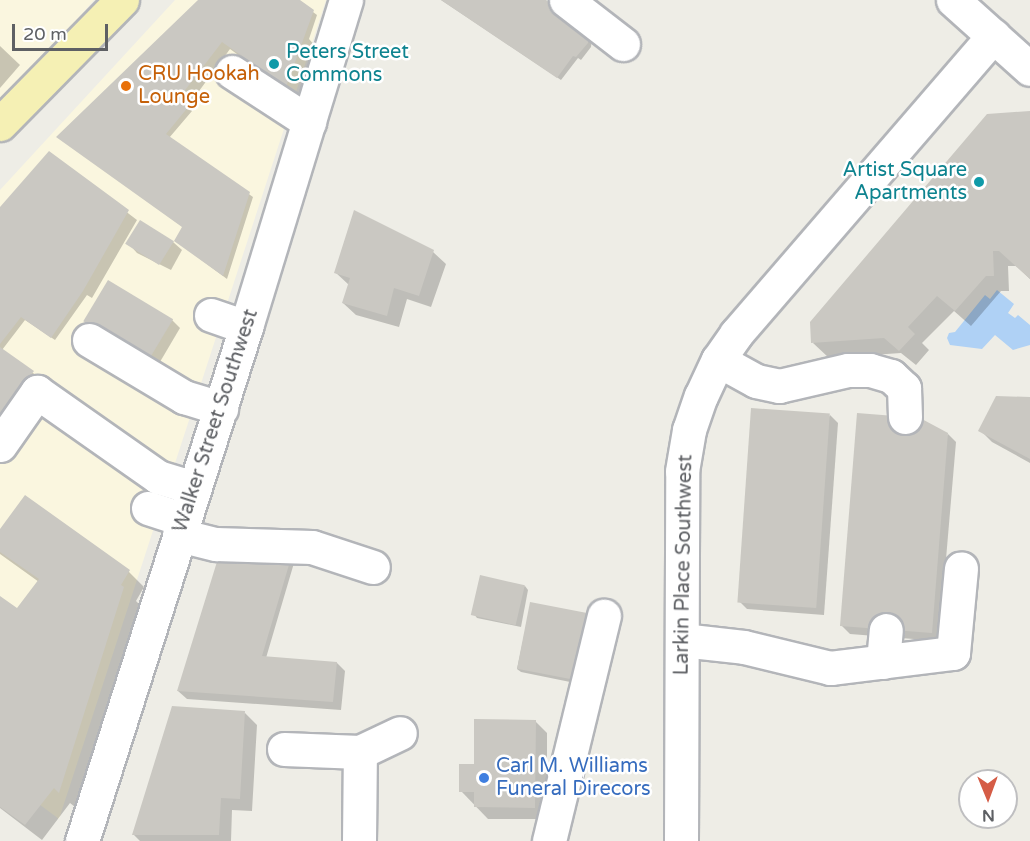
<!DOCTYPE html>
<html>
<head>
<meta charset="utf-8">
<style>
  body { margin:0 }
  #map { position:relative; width:1030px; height:841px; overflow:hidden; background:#eeede6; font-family:"Varela Round",sans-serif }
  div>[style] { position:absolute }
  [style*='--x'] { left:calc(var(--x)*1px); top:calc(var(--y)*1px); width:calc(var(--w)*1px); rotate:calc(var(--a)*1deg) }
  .commercial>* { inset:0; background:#faf6df }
  .water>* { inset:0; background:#afd1f5 }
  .shadow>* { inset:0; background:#0003 }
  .building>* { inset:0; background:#cac8c2; transform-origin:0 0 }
  .roads { filter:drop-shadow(2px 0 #b3b5b9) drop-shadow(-2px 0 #b3b5b9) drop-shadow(0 2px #b3b5b9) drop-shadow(0 -2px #b3b5b9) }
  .minor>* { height:33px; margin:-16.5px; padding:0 16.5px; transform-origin:16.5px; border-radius:16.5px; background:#fff }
  .major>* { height:33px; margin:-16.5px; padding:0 16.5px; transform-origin:16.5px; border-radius:16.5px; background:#f5f0b4 }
  .dots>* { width:16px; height:16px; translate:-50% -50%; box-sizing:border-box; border:3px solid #fff; border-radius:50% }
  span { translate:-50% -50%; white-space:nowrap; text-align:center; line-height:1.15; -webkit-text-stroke:5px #fff; paint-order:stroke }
  .culture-label { font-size:20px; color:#0d838f }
  .left { translate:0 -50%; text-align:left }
  .right { translate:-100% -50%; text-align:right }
  .food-label { font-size:20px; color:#c56008 }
  .street-label { font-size:20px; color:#5e6064 }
  .shop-label { font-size:20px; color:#366cbe }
  .north { position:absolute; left:958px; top:769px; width:60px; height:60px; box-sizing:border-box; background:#fff; border:2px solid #bfbfc1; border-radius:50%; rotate:179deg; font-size:16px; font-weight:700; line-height:24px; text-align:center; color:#5e6064 }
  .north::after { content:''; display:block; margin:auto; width:21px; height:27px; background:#d55c46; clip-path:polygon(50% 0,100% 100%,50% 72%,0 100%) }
  .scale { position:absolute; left:12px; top:24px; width:96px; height:27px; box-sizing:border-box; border:3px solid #5e6064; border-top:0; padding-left:8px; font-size:18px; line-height:21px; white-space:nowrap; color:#5e6064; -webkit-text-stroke:4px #fff; paint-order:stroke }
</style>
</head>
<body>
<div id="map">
  <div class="commercial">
    <i style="clip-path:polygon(0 0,94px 0,0 108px)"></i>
    <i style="clip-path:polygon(175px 0,326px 0,59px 819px,0 775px,0 190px)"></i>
  </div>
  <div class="water">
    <i style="clip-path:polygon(997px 290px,1014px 304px,1008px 313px,1015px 318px,1018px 315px,1030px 325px,1030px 345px,1013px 350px,995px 335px,982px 349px,950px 345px,947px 338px,949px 333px,955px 332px,985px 295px,990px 299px)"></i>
  </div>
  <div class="shadow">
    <i style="clip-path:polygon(200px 0,297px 0,317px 15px,309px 39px,317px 48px,298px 98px,230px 49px,188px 106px,192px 111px,169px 138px,253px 197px,227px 279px,176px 241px,183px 227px,62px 140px)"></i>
    <i style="clip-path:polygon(441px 0,543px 0,592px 37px,591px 47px,581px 60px,578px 58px,561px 80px)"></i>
    <i style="clip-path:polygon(0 46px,20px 65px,0 88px)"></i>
    <i style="clip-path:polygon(1030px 113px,1030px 279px,1016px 266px,1008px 266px,1009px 291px,1001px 291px,971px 326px,954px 311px,922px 343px,929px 350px,916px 365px,901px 353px,829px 358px,813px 343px)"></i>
    <i style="clip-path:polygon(49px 153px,137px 220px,92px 298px,87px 295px,55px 340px,25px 320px,2px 350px,37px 376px,0 424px,0 210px)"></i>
    <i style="clip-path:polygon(173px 242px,182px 250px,171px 270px,137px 253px,129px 244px)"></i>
    <i style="clip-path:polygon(433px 252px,446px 264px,431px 307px,407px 299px,399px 327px,356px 315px,343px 303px,349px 285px,335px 272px)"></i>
    <i style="clip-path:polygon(172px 320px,180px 328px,157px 367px,93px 329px)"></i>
    <i style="clip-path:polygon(1030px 398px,1030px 463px,992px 442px,980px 430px)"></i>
    <i style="clip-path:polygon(830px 415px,838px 423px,824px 615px,747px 609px,739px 601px)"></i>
    <i style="clip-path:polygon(948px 434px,956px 442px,939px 641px,850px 634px,841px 625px)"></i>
    <i style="clip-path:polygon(0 531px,129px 572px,144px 587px,136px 601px,139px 604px,75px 807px,70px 803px,42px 840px,0 808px,0 598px,17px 610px,39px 582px,0 554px)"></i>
    <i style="clip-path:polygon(290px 559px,294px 563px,266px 658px,337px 663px,345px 671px,341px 710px,187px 699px,178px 691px)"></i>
    <i style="clip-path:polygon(525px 586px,528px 590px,521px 627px,477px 618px,474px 614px)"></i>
    <i style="clip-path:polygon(531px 603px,580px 684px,521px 672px,517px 669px)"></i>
    <i style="clip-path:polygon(245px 713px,257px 725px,252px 811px,232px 810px,231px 841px,140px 841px,134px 835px)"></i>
    <i style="clip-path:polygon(535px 721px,547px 733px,547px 819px,488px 819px,461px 791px,476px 765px)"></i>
  </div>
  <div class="building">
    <i style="clip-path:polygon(198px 0,300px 0,314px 10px,286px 87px,222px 42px,179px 98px,189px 106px,166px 134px,250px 192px,223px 276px,174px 241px,182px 227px,56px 137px)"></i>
    <i style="clip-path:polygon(441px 0,546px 0,589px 31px,588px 43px,576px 57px,573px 56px,557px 78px)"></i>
    <i style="clip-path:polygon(1030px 111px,1030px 279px,999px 251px,993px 251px,994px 276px,986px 276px,955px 311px,937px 296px,908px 327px,915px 334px,899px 351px,884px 338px,811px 343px,810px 322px,987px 114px)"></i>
    <i style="clip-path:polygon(49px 151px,129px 210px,83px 291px,51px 338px,21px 317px,0 344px,0 207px)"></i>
    <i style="clip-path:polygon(354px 210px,434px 250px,419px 296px,394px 288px,387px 316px,342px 303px,350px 278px,334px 273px)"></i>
    <i style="left:140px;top:220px;width:40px;height:28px;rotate:32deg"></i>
    <i style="left:108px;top:280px;width:76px;height:48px;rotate:31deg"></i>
    <i style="clip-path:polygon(0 347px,34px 371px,0 415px)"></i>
    <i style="clip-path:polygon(996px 396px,1030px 397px,1030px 459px,978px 431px)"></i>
    <i style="left:751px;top:408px;width:79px;height:195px;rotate:4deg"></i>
    <i style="clip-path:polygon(857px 413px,920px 418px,948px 433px,932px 633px,840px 626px)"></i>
    <i style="clip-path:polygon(25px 495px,130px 570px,121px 585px,124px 587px,59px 793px,54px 788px,25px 825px,0 807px,0 596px,17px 608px,39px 579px,0 552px,0 529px)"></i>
    <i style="clip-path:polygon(220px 552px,291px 558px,262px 656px,337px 662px,333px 702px,177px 691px)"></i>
    <i style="left:480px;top:575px;width:46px;height:41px;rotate:13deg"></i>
    <i style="left:530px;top:602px;width:62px;height:68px;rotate:11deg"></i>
    <i style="clip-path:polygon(172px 706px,245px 711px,240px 799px,221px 798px,219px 835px,132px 835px)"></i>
    <i style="clip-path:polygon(474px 719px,536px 720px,535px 808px,474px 807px,474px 792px,459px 792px,459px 764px,474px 764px)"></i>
  </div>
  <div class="roads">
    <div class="minor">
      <i style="--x:566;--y:0;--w:72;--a:37.7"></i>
      <i style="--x:953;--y:0;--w:103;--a:41.9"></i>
      <i style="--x:232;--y:72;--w:92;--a:33"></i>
      <i style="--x:211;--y:315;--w:37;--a:19"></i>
      <i style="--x:89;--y:340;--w:111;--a:31"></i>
      <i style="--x:184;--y:397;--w:39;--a:17"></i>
      <i style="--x:718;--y:360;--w:43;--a:28.9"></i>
      <i style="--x:756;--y:381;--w:24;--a:12"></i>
      <i style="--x:779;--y:386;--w:71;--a:-13.1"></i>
      <i style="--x:848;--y:370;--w:22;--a:0"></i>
      <i style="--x:870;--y:370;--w:22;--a:16"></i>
      <i style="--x:891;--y:376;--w:18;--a:43"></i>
      <i style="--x:904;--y:388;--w:29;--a:88"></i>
      <i style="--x:0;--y:445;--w:65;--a:-55.1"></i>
      <i style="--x:37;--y:392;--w:148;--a:35.1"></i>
      <i style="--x:158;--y:477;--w:37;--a:17"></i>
      <i style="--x:148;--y:508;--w:38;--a:18"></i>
      <i style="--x:179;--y:535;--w:38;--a:14"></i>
      <i style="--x:216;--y:544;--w:96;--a:1.8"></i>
      <i style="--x:312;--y:547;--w:64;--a:18.2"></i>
      <i style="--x:682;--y:640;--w:62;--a:6.4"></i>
      <i style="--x:744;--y:647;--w:89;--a:13.7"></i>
      <i style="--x:830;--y:668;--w:124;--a:-7"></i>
      <i style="--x:953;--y:653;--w:85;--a:-84.6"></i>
      <i style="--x:883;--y:662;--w:32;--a:-85"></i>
      <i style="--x:284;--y:749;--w:76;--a:2.3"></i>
      <i style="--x:82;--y:841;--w:540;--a:-72.3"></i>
      <i style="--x:246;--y:327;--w:342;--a:-73"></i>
      <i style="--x:359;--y:841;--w:89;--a:-89.4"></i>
      <i style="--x:360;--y:752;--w:44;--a:-25.4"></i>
      <i style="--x:549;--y:841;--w:232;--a:-76.3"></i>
      <i style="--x:681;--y:841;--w:370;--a:-89.8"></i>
      <i style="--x:682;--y:471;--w:42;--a:-80.3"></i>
      <i style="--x:689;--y:430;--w:36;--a:-71"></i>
      <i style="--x:701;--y:396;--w:40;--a:-65"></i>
      <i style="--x:718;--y:360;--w:32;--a:-55"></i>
      <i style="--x:736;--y:334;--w:394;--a:-49.2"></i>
    </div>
    <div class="major">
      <i style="--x:0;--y:124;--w:174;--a:-45.5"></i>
    </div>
  </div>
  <div class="dots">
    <i style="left:274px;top:64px;background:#0f9aa8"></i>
    <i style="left:126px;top:86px;background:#e8710a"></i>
    <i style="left:979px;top:182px;background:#0f9aa8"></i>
    <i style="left:484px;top:778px;background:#3f7fe0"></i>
  </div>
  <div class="culture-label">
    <span class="left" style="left:286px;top:64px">Peters Street<br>Commons</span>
    <span class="right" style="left:967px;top:182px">Artist Square<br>Apartments</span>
  </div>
  <div class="food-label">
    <span class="left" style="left:138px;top:86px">CRU Hookah<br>Lounge</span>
  </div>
  <div class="street-label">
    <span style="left:216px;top:421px;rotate:-72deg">Walker Street Southwest</span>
    <span style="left:684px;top:565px;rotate:-89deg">Larkin Place Southwest</span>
  </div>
  <div class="shop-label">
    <span class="left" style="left:496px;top:778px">Carl M. Williams<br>Funeral Direcors</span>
  </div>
  <div class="north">N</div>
  <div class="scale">20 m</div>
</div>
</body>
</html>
